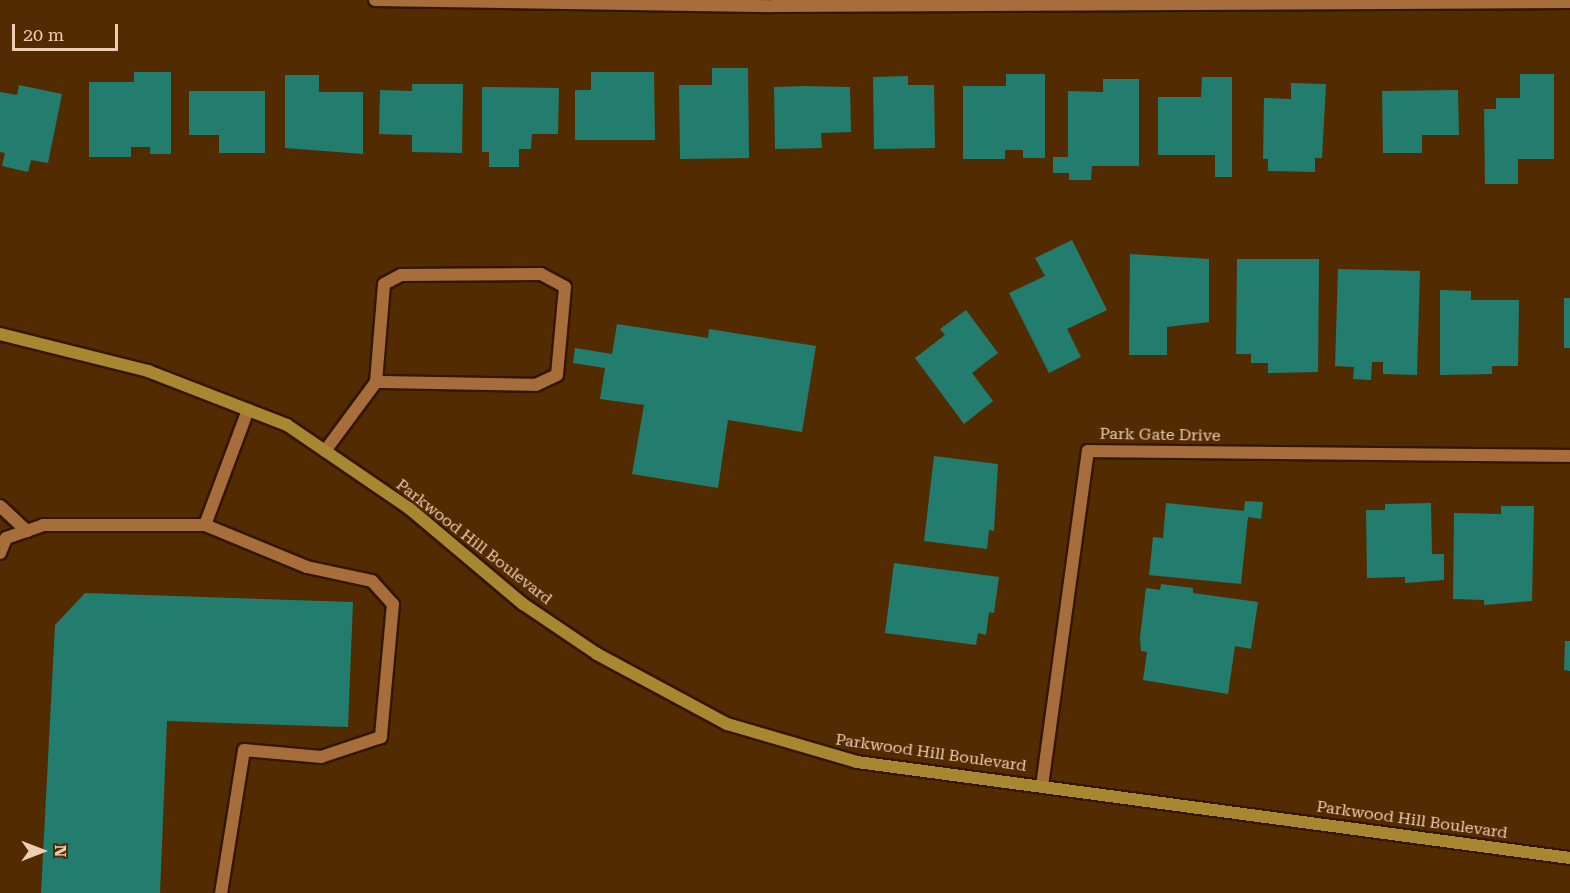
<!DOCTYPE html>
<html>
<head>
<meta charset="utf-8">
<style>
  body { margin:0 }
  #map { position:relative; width:1570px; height:893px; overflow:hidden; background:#532b00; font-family:"Roboto Serif",serif }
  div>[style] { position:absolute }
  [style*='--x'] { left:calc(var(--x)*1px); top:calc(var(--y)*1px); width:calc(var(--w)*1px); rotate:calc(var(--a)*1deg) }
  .building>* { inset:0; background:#227d6f; transform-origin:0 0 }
  .roads { filter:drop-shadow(2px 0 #321600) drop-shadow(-2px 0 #321600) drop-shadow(0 2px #321600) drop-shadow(0 -2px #321600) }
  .lane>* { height:12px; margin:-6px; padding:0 6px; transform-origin:6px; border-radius:6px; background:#a76d3a }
  .street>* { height:12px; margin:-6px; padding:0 6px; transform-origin:6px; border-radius:6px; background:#a76d3a }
  .secondary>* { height:12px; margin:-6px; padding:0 6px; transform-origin:6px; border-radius:6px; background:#a78830 }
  span { translate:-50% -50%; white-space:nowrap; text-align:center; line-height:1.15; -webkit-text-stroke:4.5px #532b00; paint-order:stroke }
  .street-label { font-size:16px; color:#edcdb4 }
  .north { position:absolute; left:12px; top:821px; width:60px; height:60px; -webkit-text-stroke:4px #532b00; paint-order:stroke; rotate:90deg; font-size:16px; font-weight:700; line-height:24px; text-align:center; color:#edcdb4 }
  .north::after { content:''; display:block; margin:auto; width:21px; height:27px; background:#edcdb4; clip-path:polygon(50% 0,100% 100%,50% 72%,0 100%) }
  .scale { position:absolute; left:12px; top:24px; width:106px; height:27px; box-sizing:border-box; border:3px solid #edcdb4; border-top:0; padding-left:8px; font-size:18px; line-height:21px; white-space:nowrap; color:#edcdb4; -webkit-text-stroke:4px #532b00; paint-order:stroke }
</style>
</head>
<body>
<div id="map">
  <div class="building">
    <i style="clip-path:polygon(712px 68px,748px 68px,749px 158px,680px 159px,679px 85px,712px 85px)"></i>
    <i style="clip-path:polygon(134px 72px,171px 72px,171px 154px,150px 154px,150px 147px,131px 147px,131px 157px,89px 157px,89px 82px,134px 82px)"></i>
    <i style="clip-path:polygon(591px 72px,654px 72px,655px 140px,575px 140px,575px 90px,591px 90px)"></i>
    <i style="clip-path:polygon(1006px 74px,1045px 74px,1045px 158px,1023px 158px,1023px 150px,1005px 150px,1005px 159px,963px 159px,963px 86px,1006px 86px)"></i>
    <i style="clip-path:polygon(1520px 74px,1554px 74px,1554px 159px,1518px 159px,1518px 184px,1485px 184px,1484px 109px,1496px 109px,1496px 98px,1520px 98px)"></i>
    <i style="clip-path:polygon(285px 75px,319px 75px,319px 92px,363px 92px,363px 154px,285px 148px)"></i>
    <i style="clip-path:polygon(908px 76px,908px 85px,934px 85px,935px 148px,874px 149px,873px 77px)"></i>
    <i style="clip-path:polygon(1202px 77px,1232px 77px,1232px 177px,1215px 177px,1215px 155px,1158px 155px,1158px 97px,1201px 97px)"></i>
    <i style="clip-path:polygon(1103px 79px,1139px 79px,1139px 166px,1092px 166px,1091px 180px,1069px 180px,1069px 173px,1053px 173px,1053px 157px,1068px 157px,1068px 91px,1103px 92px)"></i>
    <i style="clip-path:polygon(1291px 83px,1326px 84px,1322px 158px,1315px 158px,1315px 172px,1268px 171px,1268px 159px,1263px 159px,1264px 98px,1291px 99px)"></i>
    <i style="clip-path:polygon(412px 84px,463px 84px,462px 153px,412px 152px,412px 135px,379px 134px,380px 90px,412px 91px)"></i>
    <i style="clip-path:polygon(19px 85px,62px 94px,48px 163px,31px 160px,28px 172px,2px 166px,5px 153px,0 152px,0 92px,17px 95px)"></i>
    <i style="clip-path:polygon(803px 86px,850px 87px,851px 132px,821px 133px,822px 148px,775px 149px,774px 87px)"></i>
    <i style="clip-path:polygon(482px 87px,559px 88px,558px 134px,532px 134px,531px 149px,519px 149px,519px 167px,489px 167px,489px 152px,482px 152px)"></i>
    <i style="clip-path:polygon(1458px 90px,1459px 135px,1422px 135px,1422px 153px,1383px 153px,1382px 91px)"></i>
    <i style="clip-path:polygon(189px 91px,265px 91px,265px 153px,219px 153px,219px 135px,189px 135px)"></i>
    <i style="clip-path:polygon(1072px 240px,1107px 310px,1067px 329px,1081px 357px,1049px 373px,1009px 293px,1045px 276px,1035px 258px)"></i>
    <i style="clip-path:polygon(1130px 254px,1209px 259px,1209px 322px,1167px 327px,1167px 355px,1129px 355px)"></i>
    <i style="clip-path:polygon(1237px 259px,1319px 259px,1318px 372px,1268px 373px,1268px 363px,1251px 363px,1251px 354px,1236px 354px)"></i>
    <i style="clip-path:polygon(1338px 269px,1420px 271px,1417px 375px,1383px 374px,1383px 362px,1372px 362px,1371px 380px,1353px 379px,1354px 367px,1335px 366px)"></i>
    <i style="clip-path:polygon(1440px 290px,1471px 291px,1471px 300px,1519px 300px,1518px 366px,1492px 366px,1492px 374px,1440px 375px)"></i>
    <i style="left:1564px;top:298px;width:6px;height:50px"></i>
    <i style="clip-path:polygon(966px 310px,998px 353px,972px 373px,993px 401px,964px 424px,915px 358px,945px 335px,940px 329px)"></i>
    <i style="clip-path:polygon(617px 324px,708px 338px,709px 329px,816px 346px,802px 432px,728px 420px,718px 488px,632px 474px,644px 405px,600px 399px,605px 368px,573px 363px,575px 348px,612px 354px)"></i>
    <i style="clip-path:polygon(934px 456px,998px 464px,994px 531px,989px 530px,987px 549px,924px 541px)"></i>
    <i style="clip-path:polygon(1245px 501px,1263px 502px,1261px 519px,1248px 517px,1241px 584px,1149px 575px,1153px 537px,1163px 538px,1166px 503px,1244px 511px)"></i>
    <i style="clip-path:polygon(1431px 503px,1432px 554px,1444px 554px,1444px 580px,1405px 583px,1405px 577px,1367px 578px,1366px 510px,1385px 510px,1385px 504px)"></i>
    <i style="clip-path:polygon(1501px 506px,1534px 506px,1532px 601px,1484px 605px,1484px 600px,1453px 599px,1454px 513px,1501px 514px)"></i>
    <i style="clip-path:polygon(894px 563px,999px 577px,994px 613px,989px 612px,986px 635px,978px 633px,976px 645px,885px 633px)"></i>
    <i style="clip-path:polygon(1161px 584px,1193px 588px,1193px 593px,1258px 602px,1251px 649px,1235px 646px,1228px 694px,1143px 680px,1147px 652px,1141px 651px,1140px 637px,1146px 588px,1160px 590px)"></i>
    <i style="clip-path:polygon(85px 593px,353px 602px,348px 727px,167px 721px,160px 893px,41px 893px,55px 625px)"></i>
    <i style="clip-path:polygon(1565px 641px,1570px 641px,1570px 671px,1564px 670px)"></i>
  </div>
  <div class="roads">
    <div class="lane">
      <i style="--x:325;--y:451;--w:86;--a:-53.5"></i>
      <i style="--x:376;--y:382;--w:98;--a:-85.3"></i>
      <i style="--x:384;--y:284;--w:19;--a:-28"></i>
      <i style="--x:401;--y:275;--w:140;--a:-0.4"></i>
      <i style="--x:541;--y:274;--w:27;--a:28"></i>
      <i style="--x:565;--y:287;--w:88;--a:95.2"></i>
      <i style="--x:557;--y:375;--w:23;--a:155"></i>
      <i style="--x:536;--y:385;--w:160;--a:-178.9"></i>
      <i style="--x:0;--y:506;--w:37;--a:43"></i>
      <i style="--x:205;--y:525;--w:110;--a:22.4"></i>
      <i style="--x:307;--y:567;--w:66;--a:12.2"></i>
      <i style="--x:372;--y:581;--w:31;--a:48"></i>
      <i style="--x:393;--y:604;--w:134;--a:95.2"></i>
      <i style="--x:381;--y:737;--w:63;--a:161.6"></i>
      <i style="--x:321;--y:757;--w:77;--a:-174.8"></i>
      <i style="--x:244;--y:750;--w:145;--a:99.1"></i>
      <i style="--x:0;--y:553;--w:16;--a:-68"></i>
      <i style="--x:6;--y:538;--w:39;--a:-19"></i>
      <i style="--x:43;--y:525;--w:162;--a:0"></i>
      <i style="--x:205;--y:525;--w:123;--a:-69.5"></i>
    </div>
    <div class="street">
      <i style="--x:375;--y:0;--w:398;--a:0.9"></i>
      <i style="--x:773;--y:6;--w:797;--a:-0.29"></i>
      <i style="--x:1042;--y:786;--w:338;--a:-82.2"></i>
      <i style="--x:1088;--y:451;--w:482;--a:0.6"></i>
    </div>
    <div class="secondary">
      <i style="--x:0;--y:334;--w:153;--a:14"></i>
      <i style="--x:148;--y:371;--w:149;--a:21.2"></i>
      <i style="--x:287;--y:425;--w:149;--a:34.3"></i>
      <i style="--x:410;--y:509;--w:148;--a:40.1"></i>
      <i style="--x:523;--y:604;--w:89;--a:34"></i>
      <i style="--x:597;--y:654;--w:148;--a:28.3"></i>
      <i style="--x:727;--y:724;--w:135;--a:16.3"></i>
      <i style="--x:857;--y:762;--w:719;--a:7.67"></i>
    </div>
  </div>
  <div class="street-label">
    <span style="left:1160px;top:435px;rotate:1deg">Park Gate Drive</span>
    <span style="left:474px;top:542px;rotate:38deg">Parkwood Hill Boulevard</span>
    <span style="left:931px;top:753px;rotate:8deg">Parkwood Hill Boulevard</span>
    <span style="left:1412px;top:820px;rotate:8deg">Parkwood Hill Boulevard</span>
  </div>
  <div class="north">N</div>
  <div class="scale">20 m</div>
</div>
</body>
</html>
